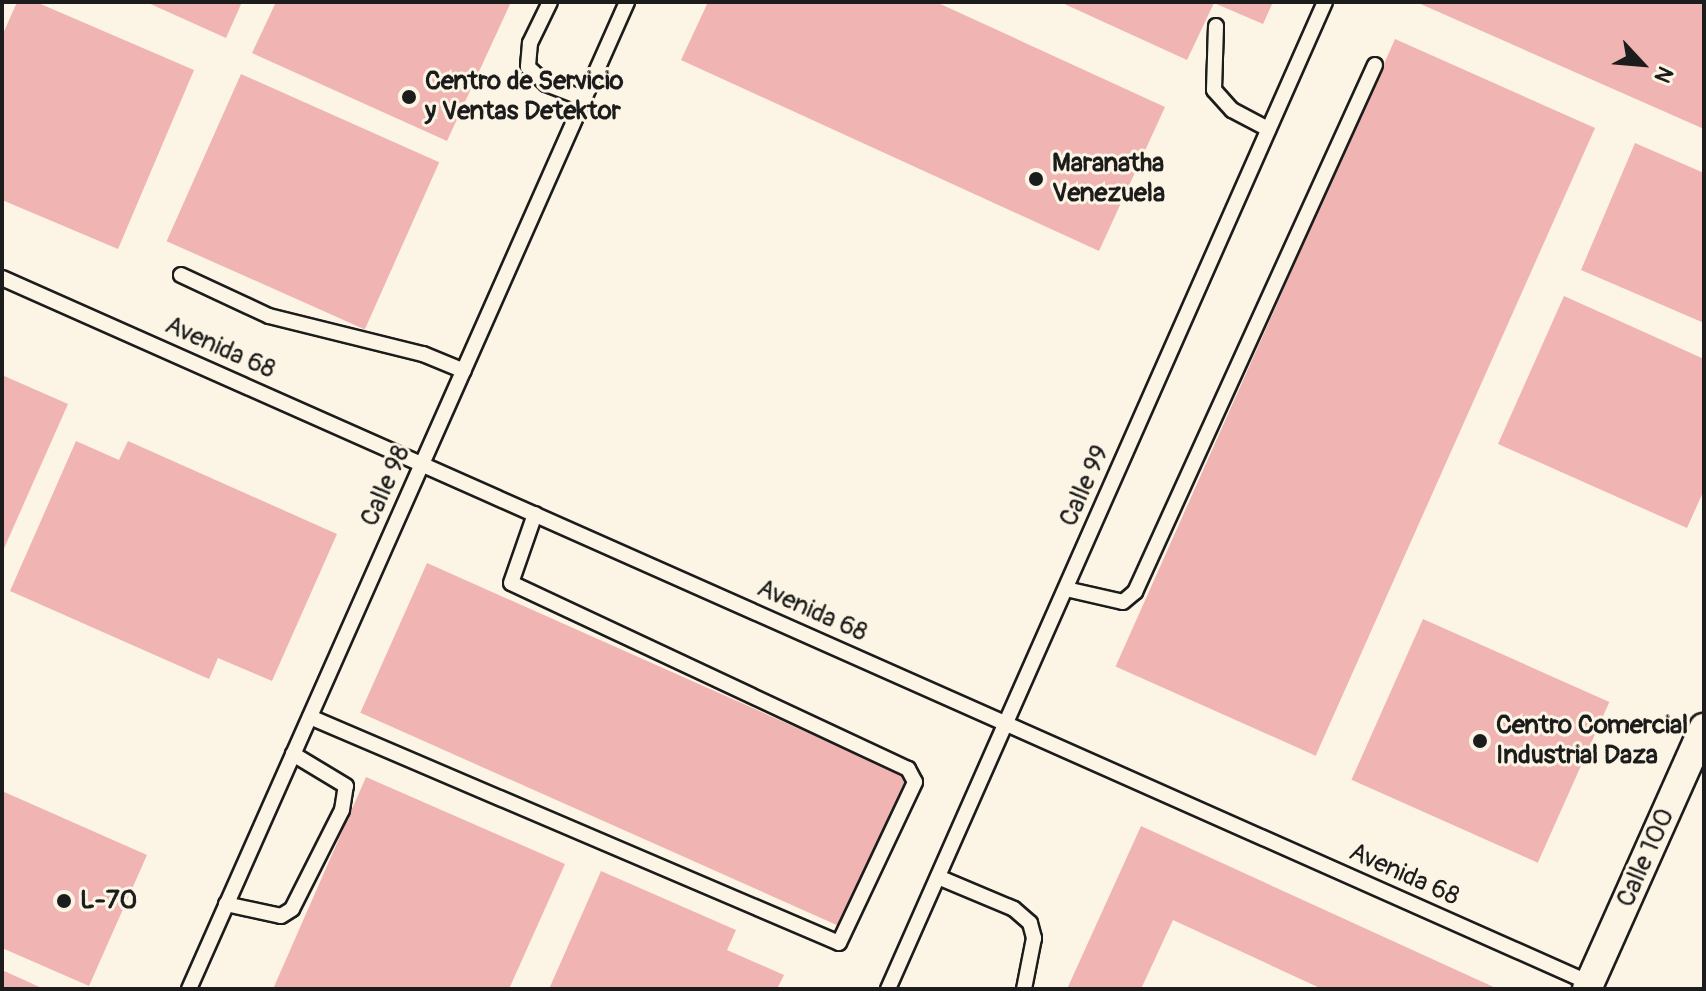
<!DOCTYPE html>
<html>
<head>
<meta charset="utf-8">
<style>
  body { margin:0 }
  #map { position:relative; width:1706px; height:991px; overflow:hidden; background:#fcf5e5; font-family:Pangolin,sans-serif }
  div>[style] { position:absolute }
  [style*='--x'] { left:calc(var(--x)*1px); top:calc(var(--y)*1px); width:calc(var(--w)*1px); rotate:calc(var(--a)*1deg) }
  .building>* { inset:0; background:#f0b5b3; transform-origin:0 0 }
  .roads { filter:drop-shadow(2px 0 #1c1c1c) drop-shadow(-2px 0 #1c1c1c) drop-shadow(0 2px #1c1c1c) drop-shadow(0 -2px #1c1c1c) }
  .service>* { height:14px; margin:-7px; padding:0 7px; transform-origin:7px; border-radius:7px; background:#fcf5e5 }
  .minor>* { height:28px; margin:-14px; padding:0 14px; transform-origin:14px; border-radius:14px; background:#fcf5e5 }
  .dots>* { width:22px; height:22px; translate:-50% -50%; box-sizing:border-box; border:4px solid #fcf5e5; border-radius:50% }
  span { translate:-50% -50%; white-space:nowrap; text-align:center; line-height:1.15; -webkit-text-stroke:6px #fcf5e5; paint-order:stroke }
  .poi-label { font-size:26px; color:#1c1c1c; font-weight:700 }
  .left { translate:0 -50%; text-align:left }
  .street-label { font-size:26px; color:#1c1c1c }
  .frame { position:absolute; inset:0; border:4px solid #1c1c1c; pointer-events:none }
  .north { position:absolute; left:1602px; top:24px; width:80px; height:80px; -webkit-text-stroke:6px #fcf5e5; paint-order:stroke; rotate:116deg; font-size:22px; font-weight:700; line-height:32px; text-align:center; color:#1c1c1c }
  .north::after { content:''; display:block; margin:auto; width:28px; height:36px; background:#1c1c1c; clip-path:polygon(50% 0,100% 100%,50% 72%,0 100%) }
</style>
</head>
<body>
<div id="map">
  <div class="building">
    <i style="clip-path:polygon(17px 2px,36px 2px,194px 70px,118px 249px,2px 200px,2px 36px)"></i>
    <i style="clip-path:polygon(146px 2px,242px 2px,226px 38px)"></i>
    <i style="clip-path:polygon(276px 2px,511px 2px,447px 141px,252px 53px)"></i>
    <i style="clip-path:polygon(708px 2px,936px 2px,1165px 107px,1099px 251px,681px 60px)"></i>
    <i style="clip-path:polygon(1060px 2px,1273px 2px,1263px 24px,1214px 3px,1187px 60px)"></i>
    <i style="clip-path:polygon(1416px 2px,1704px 2px,1704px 129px)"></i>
    <i style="left:1395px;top:39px;width:219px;height:687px;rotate:24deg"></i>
    <i style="left:241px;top:74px;width:217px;height:183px;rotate:24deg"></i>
    <i style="clip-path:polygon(1635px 143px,1704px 173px,1704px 323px,1581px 270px)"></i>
    <i style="clip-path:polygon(1564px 296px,1704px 359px,1704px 490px,1687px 528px,1498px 444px)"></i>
    <i style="clip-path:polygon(2px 375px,68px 404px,2px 553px)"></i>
    <i style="clip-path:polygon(76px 441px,119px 460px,128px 441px,337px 534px,272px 681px,218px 658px,209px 679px,10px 591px)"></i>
    <i style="left:427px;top:563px;width:530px;height:164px;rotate:24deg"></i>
    <i style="left:1423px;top:619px;width:204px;height:176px;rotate:24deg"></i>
    <i style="clip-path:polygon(366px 777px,565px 864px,509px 989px,273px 989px)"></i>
    <i style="clip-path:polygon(2px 791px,147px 855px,89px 986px,2px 948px)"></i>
    <i style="clip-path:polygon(1141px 826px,1498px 989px,1322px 989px,1173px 920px,1141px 989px,1067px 989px)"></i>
    <i style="clip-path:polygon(601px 871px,736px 930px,727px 950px,784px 975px,777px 989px,549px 989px)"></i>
    <i style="clip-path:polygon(2px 970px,44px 989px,2px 989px)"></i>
  </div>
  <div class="roads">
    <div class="service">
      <i style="--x:550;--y:2;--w:46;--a:116"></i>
      <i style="--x:530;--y:43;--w:24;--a:95"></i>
      <i style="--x:528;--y:67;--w:25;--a:43"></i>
      <i style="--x:546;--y:84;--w:42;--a:21"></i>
      <i style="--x:1216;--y:26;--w:64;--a:91.8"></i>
      <i style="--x:1214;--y:90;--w:27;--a:48"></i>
      <i style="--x:1232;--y:110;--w:41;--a:27.8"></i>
      <i style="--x:181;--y:275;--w:97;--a:25"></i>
      <i style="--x:269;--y:316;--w:159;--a:13.9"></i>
      <i style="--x:423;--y:354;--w:44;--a:22.5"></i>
      <i style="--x:2;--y:278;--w:1740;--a:23.94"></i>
      <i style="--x:1066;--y:589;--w:58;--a:12.8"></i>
      <i style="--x:1123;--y:602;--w:16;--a:-40"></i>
      <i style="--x:1135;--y:592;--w:579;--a:-65.52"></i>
      <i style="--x:310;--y:717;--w:575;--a:23.13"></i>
      <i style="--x:839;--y:943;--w:178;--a:-64.7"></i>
      <i style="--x:915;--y:782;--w:15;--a:-118"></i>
      <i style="--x:908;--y:769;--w:438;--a:-154.9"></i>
      <i style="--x:511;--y:583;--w:73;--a:-70.8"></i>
      <i style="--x:938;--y:877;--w:82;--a:22.8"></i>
      <i style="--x:1014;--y:909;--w:21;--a:41"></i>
      <i style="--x:1030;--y:923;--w:16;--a:75"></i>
      <i style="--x:1034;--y:938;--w:52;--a:101.1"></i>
      <i style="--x:226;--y:904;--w:56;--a:12.3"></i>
      <i style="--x:281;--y:916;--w:13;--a:-32"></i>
      <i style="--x:292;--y:909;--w:111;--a:-63.2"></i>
      <i style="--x:342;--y:810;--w:24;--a:-81"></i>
      <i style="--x:346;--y:786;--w:62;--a:-148.9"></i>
      <i style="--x:189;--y:989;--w:1080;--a:-66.07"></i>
      <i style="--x:888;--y:989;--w:1079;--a:-66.12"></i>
    </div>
    <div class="minor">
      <i style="--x:1587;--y:989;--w:286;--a:-65.9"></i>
    </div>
  </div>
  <div class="dots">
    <i style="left:409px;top:97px;background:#1c1c1c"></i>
    <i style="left:1036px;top:179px;background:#1c1c1c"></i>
    <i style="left:1480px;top:741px;background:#1c1c1c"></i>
    <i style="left:64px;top:901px;background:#1c1c1c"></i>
  </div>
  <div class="poi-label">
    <span class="left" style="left:425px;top:97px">Centro de Servicio<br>y Ventas Detektor</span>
    <span class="left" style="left:1052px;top:179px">Maranatha<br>Venezuela</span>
    <span class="left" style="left:1496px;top:741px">Centro Comercial<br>Industrial Daza</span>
    <span class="left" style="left:80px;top:901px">L-70</span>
  </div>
  <div class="street-label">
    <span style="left:220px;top:348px;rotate:24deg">Avenida 68</span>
    <span style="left:386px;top:486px;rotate:-66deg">Calle 98</span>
    <span style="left:1085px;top:486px;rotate:-66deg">Calle 99</span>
    <span style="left:812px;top:611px;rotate:24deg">Avenida 68</span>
    <span style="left:1646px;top:858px;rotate:-66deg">Calle 100</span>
    <span style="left:1404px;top:875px;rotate:24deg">Avenida 68</span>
  </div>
  <div class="frame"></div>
  <div class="north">N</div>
</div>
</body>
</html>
